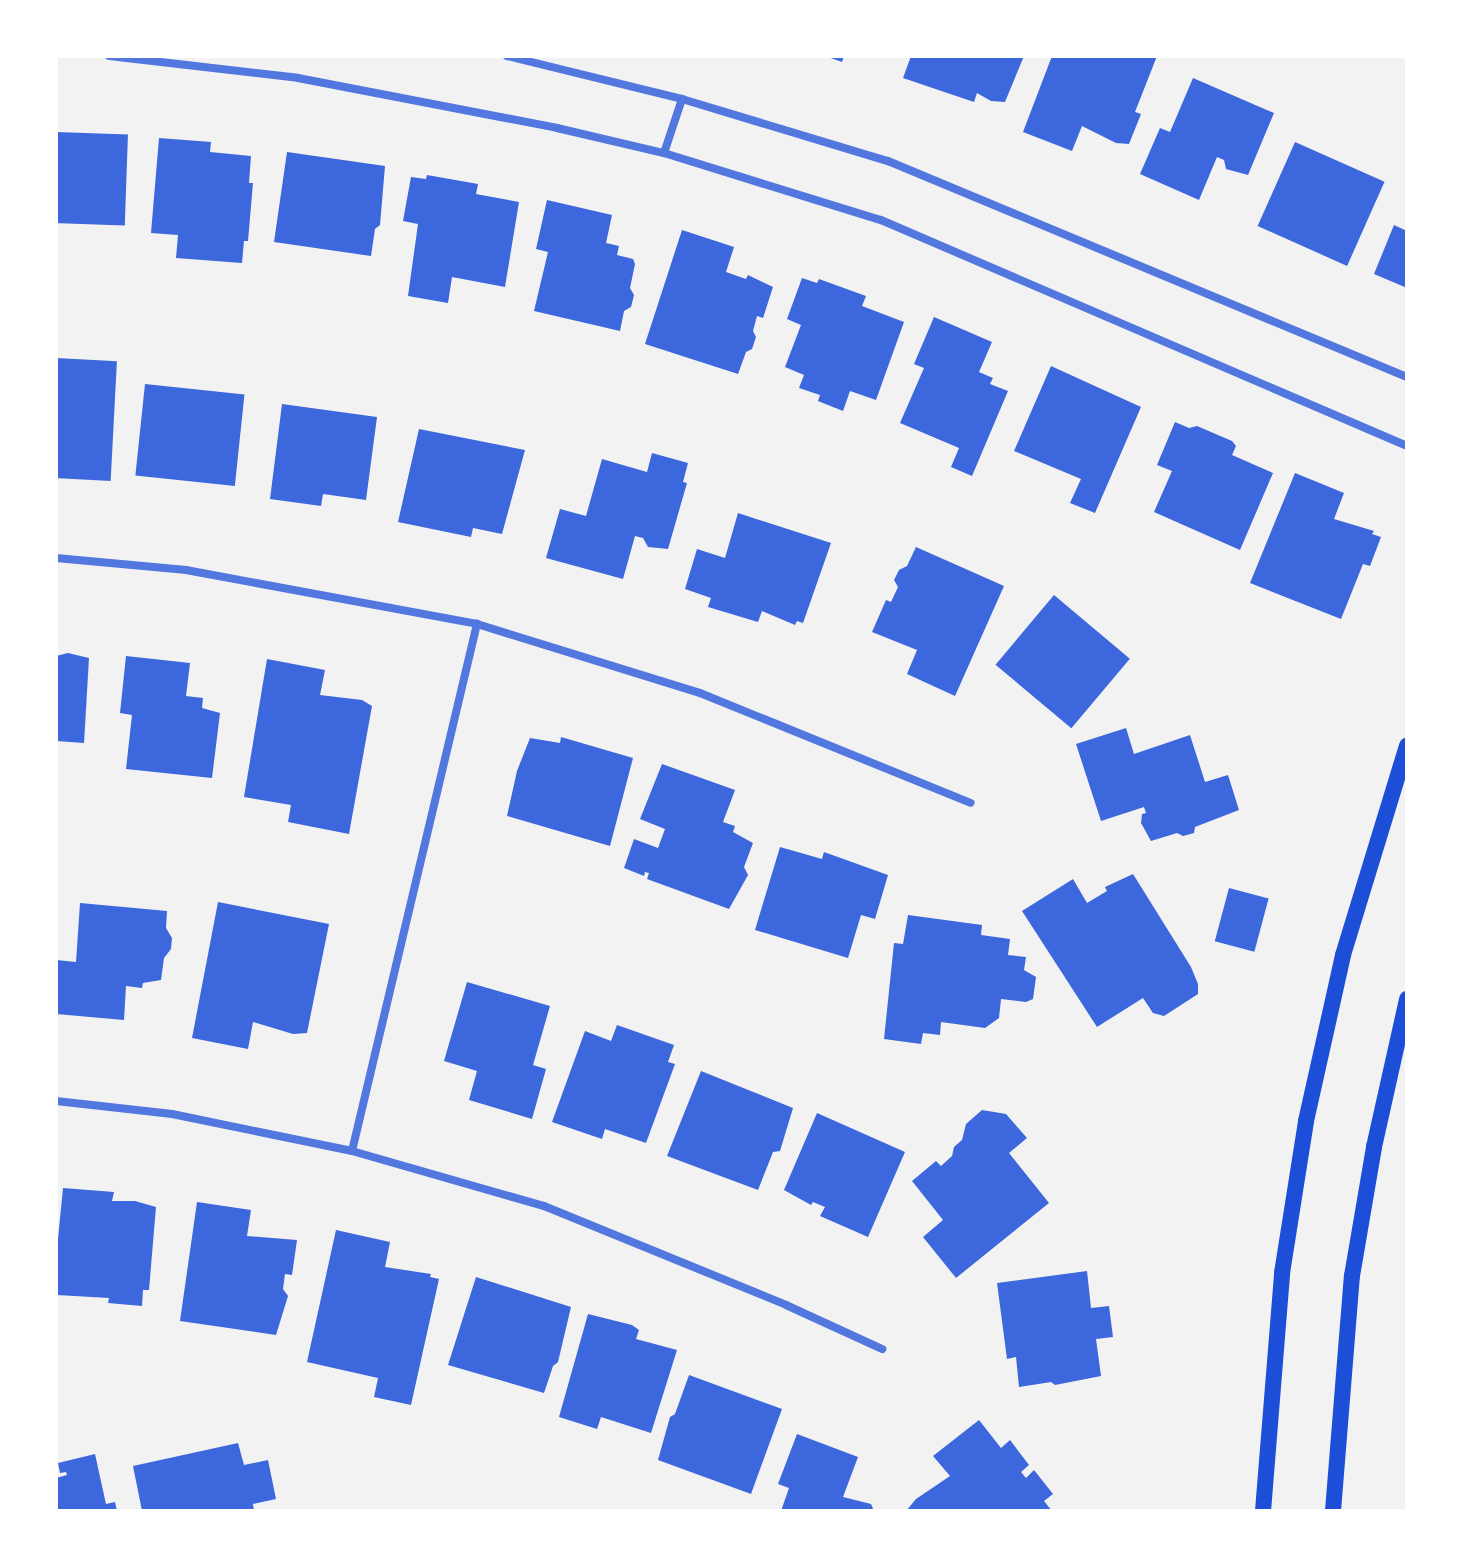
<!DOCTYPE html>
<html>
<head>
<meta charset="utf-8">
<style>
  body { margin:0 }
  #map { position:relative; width:1463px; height:1567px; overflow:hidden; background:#f2f2f2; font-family:"Nunito Sans",sans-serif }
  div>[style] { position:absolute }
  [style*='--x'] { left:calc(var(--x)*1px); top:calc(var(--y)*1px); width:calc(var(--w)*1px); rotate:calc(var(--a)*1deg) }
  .building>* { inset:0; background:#3d67dc; transform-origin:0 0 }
  .minor>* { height:8px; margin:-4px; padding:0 4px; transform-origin:4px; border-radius:4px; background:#5277de }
  .secondary>* { height:16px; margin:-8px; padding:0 8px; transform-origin:8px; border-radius:8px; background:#1d4ed8 }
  span { translate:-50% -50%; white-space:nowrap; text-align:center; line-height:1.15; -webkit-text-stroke:6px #fff; paint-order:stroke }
  .frame { position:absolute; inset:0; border:58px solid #fff; pointer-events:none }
</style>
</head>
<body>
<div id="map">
  <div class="building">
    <i style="clip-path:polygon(825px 56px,844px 56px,842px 62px)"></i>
    <i style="clip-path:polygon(911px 56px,1024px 56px,1005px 102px,991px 101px,977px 93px,974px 102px,903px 78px)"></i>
    <i style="clip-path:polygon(1052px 56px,1157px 56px,1135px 112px,1141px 114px,1129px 144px,1116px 143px,1082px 126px,1072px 151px,1023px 132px)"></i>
    <i style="clip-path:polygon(1193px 78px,1274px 113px,1248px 175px,1226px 169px,1224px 160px,1217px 157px,1199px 200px,1140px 174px,1160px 128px,1170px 132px)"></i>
    <i style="left:56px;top:132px;width:72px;height:91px;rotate:2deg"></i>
    <i style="clip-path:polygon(159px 138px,211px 142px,210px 152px,251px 156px,249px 183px,253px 183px,248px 241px,244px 241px,242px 263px,176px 258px,178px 235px,151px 233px)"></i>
    <i style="left:1295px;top:142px;width:98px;height:92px;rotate:24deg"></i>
    <i style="clip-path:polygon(287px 152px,385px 166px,380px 225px,375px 229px,371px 256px,274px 242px)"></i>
    <i style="clip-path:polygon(427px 175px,478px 184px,476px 194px,519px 202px,505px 287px,452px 277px,448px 303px,408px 296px,418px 224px,403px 221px,411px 177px,426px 179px)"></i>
    <i style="clip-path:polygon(547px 200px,612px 215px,606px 243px,619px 246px,617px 255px,633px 259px,635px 264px,630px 288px,634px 295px,631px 307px,624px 311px,620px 331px,534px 311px,548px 252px,536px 249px)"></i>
    <i style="clip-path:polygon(1394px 225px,1407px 231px,1407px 288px,1374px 274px)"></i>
    <i style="clip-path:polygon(682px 230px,734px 247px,726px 272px,746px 279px,748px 275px,773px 287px,763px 318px,757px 316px,753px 331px,756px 337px,752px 349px,746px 352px,738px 374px,645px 344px)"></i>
    <i style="clip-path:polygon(802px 278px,817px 283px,819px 279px,866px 296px,862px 306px,904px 322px,876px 400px,850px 391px,843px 411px,818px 401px,820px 395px,799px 388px,804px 375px,785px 367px,801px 325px,787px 319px)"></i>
    <i style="clip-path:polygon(934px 317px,992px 342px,979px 372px,993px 378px,990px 384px,1008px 391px,972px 476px,951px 467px,959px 448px,900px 423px,924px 368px,914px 364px)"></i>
    <i style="left:56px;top:358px;width:61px;height:120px;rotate:3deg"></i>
    <i style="clip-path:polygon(1051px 366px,1141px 407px,1095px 513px,1070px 503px,1081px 479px,1014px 451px)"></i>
    <i style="left:145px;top:384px;width:100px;height:92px;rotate:6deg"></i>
    <i style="clip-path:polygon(282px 404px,377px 417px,366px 500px,323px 494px,321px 506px,270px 499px)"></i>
    <i style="clip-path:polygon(1175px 422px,1189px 428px,1197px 426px,1232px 441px,1236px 446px,1232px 455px,1273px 473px,1240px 550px,1154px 512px,1172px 471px,1157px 465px)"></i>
    <i style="clip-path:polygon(419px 429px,525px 450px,502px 534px,473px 528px,471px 537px,398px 522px)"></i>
    <i style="clip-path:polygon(652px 453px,688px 463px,683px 482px,687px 483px,668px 549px,648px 547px,643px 538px,635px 536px,623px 579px,546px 558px,560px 509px,586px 516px,602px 459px,647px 472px)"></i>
    <i style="clip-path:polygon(1295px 473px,1344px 493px,1334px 519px,1374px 531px,1372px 534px,1381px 537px,1370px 566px,1363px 564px,1341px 619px,1250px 583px)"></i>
    <i style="clip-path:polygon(738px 513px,831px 543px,803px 623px,797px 621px,795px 625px,762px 611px,758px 622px,708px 607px,711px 598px,685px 589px,697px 549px,725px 558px)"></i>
    <i style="clip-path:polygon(916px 547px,1004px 586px,955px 696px,907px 674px,917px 650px,872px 632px,886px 600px,891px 602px,898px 587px,894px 580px,899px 570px,907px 566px)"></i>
    <i style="left:1054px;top:595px;width:99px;height:91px;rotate:40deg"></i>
    <i style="clip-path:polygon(68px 653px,89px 658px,84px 743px,56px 741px,56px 656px)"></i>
    <i style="clip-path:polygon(126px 656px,190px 663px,186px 696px,203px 698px,202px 708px,220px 713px,212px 778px,126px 769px,132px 715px,120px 713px)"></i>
    <i style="clip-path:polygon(267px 659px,325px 670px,320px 695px,362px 700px,372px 706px,349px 834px,288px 822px,291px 805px,244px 797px)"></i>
    <i style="clip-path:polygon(1126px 728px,1134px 754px,1190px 735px,1205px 782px,1228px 775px,1239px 810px,1195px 827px,1194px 833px,1183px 836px,1177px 833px,1151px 841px,1141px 823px,1142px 814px,1146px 813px,1144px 807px,1101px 821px,1076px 744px)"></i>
    <i style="clip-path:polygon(561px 737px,633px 758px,610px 846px,507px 816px,517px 771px,530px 738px,560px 743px)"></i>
    <i style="clip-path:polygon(662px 764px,735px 790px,723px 822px,735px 826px,733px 832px,753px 843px,744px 867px,748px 875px,729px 909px,647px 879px,649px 873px,645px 872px,644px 876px,624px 868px,634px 839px,658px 848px,665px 829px,640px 819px)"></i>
    <i style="clip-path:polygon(780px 847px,822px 859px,824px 852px,888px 875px,875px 919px,861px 915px,848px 958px,755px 930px)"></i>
    <i style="clip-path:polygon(1133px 874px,1191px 967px,1198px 984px,1198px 994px,1164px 1016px,1153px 1013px,1143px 998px,1097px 1027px,1022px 911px,1073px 879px,1087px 903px,1107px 891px,1105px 887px)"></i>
    <i style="left:1229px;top:888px;width:41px;height:55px;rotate:15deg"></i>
    <i style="clip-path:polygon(218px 902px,329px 924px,307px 1033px,293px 1034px,253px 1022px,248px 1049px,192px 1038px)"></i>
    <i style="clip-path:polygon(80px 903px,167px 911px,166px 928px,172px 938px,171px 949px,164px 958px,161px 980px,143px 983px,142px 988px,126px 986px,124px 1020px,56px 1014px,56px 960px,76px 962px)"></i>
    <i style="clip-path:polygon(908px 915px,982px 925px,981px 935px,1010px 939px,1008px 955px,1026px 957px,1024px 970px,1036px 977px,1033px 999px,1026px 1002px,1001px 999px,999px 1018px,985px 1028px,941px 1022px,940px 1035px,923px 1033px,921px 1044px,884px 1039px,894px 943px,903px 944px)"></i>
    <i style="clip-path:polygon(467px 982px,550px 1006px,533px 1065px,546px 1069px,532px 1119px,469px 1100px,477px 1071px,444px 1061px)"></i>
    <i style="clip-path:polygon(617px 1025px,674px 1045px,668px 1062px,675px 1064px,646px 1143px,605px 1129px,602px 1139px,552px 1122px,585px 1031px,611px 1041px)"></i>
    <i style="clip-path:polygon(701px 1071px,793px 1108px,780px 1151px,773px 1152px,758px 1190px,667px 1156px)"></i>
    <i style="clip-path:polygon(982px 1110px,1006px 1114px,1027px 1138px,1009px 1153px,1049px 1203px,956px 1278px,923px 1237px,943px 1220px,912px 1181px,936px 1161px,941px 1166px,952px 1156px,954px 1147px,962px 1140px,966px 1124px)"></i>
    <i style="clip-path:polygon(817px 1113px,905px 1152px,868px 1237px,820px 1216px,825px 1207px,813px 1202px,811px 1205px,784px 1190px)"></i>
    <i style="clip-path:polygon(63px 1188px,114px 1192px,112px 1201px,135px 1201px,156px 1207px,149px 1290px,143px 1290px,142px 1306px,108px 1303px,109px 1298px,57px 1295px,56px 1259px)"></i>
    <i style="clip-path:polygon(197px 1202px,251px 1210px,247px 1236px,297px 1240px,292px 1275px,285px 1274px,283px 1289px,288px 1296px,276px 1335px,180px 1321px)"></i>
    <i style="clip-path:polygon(336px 1230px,390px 1242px,385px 1267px,431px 1274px,430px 1277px,439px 1279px,411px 1405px,374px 1397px,378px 1378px,307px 1362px)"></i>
    <i style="clip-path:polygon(1087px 1271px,1091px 1308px,1109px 1306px,1113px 1337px,1096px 1339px,1101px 1376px,1055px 1385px,1051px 1382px,1019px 1387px,1016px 1357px,1007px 1359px,997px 1283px)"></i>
    <i style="clip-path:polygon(476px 1277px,571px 1307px,558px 1362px,553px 1366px,544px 1393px,448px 1365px)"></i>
    <i style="clip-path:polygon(588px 1314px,632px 1325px,639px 1330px,636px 1339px,677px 1350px,651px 1433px,601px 1417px,597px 1429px,559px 1417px)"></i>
    <i style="clip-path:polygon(689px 1375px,782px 1409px,751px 1494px,658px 1460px,670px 1417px,675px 1414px)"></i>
    <i style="clip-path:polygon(979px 1420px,1001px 1448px,1010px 1440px,1029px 1465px,1021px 1472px,1026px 1478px,1034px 1470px,1053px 1494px,1044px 1501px,1052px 1511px,906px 1511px,916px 1499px,950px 1476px,933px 1456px)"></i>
    <i style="clip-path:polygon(797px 1434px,858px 1457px,843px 1497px,871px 1504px,874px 1511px,781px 1511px,789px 1488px,778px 1484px)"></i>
    <i style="clip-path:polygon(238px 1443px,244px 1465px,268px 1460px,276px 1499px,253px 1504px,254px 1511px,142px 1511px,133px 1466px)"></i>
    <i style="clip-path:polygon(95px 1454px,106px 1504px,115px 1502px,117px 1511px,56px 1511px,56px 1478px,67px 1475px,66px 1472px,60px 1473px,58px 1463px)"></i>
  </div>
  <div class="minor">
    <i style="--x:109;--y:56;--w:190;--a:6.6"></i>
    <i style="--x:298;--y:78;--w:264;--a:10.9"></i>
    <i style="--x:557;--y:128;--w:110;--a:13.2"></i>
    <i style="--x:664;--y:153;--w:227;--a:17.2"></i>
    <i style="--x:881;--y:220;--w:572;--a:23.25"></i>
    <i style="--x:507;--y:56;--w:180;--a:13.8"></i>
    <i style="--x:682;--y:99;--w:215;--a:16.8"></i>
    <i style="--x:888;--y:161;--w:562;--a:22.6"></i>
    <i style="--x:664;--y:153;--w:57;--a:-71.6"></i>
    <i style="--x:56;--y:558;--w:131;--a:5.3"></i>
    <i style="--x:186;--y:570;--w:296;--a:10.5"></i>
    <i style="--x:477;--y:624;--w:233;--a:17.2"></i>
    <i style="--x:700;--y:693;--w:292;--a:22.1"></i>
    <i style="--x:56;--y:1101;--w:117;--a:6.4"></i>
    <i style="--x:172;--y:1114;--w:184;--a:11.6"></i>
    <i style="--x:352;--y:1151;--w:200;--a:16"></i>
    <i style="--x:544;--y:1206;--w:261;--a:22.2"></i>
    <i style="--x:786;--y:1305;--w:106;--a:24.6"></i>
    <i style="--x:352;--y:1151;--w:542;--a:-76.66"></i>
  </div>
  <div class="secondary">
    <i style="--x:1263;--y:1511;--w:239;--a:-85.4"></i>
    <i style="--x:1282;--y:1273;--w:154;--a:-81"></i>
    <i style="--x:1306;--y:1121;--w:170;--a:-77.4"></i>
    <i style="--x:1343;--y:955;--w:219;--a:-73"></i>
    <i style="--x:1333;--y:1511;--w:236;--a:-85.4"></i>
    <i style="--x:1352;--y:1276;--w:131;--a:-80.3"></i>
    <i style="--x:1374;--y:1147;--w:152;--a:-77.4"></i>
  </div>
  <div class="frame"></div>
</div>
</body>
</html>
